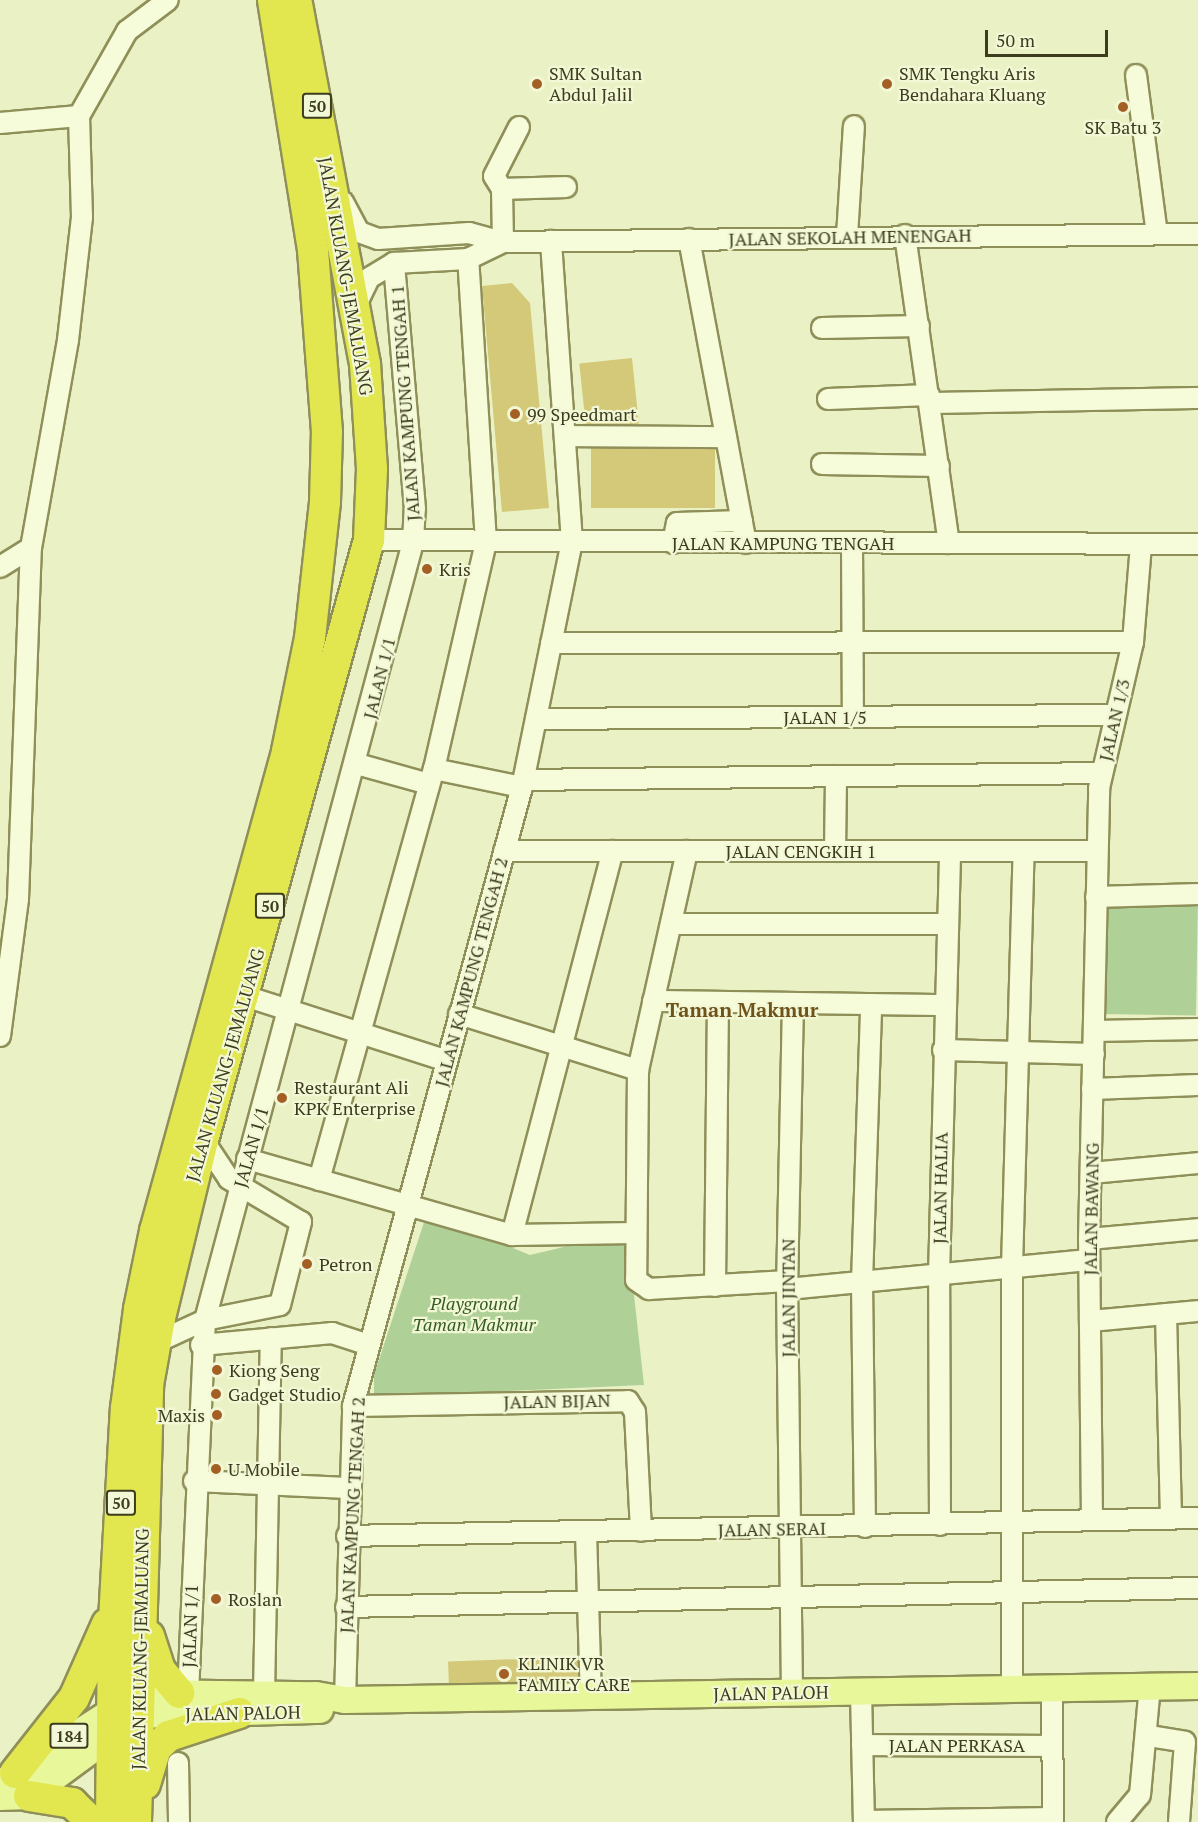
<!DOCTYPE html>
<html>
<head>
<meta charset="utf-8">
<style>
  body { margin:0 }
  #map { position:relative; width:1198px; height:1822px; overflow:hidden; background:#eaf2c5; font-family:"PT Serif",serif }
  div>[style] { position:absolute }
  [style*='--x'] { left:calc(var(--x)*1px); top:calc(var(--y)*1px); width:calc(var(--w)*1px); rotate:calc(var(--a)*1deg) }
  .green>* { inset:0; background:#afd198; transform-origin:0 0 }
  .building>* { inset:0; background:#d3c978; transform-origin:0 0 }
  .roads { filter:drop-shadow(2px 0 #8f8f59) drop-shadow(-2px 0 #8f8f59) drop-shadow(0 2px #8f8f59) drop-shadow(0 -2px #8f8f59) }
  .minor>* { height:20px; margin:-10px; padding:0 10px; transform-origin:10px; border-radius:10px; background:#f6fbda }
  .major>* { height:26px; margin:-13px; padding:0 13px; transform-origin:13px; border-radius:13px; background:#e9f79b }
  .highway>* { height:30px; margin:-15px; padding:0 15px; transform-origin:15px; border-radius:15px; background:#e2e750 }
  .dots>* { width:16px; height:16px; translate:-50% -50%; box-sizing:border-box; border:3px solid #f2f8d5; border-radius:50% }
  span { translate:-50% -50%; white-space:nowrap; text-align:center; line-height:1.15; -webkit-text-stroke:4.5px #f2f8d5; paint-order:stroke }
  .shield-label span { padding:2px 4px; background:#f2f8d5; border:2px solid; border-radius:4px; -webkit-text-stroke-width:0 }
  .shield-label { font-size:16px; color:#3e3c1e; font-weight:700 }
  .poi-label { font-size:18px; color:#3e3c1e }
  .left { translate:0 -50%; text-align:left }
  .right { translate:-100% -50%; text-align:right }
  .street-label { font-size:18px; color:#3e3c1e }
  .park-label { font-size:18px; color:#335c23; font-style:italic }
  .neighbourhood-label { font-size:20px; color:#6e531a; font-weight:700 }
  .scale { position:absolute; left:985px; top:30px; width:123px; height:27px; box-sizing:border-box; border:3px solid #3e3c1e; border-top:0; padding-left:8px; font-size:18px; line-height:21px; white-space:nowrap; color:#3e3c1e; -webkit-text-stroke:4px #f2f8d5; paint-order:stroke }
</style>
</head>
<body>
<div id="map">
  <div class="green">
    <i style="left:1104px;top:899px;width:94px;height:115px;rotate:1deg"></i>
    <i style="clip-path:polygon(427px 1213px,530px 1255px,627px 1232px,644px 1385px,374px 1397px,374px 1375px)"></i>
  </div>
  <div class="building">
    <i style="clip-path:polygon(512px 283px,530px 303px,549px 508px,502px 512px,482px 286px)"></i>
    <i style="left:632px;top:358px;width:66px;height:53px;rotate:84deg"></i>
    <i style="left:591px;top:448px;width:124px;height:60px"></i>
    <i style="left:578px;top:1657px;width:24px;height:130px;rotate:88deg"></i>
  </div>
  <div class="roads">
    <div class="minor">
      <i style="--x:1136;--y:75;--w:160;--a:82.5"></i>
      <i style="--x:0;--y:123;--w:79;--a:-5.1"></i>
      <i style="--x:79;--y:116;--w:98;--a:-60.5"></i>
      <i style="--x:127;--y:31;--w:51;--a:-37.1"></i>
      <i style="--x:502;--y:189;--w:64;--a:-1.8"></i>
      <i style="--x:343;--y:202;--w:34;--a:62"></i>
      <i style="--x:359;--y:232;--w:20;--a:20"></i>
      <i style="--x:378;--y:239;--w:91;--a:-3.8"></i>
      <i style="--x:469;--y:233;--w:35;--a:15"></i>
      <i style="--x:503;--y:242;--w:695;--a:-0.66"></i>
      <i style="--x:905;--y:235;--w:311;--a:81.9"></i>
      <i style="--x:847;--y:236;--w:110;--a:-86.4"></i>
      <i style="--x:689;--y:239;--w:309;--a:79.4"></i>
      <i style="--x:503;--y:242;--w:53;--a:-91.1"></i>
      <i style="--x:502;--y:189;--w:15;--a:-122"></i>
      <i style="--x:494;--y:176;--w:55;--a:-63"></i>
      <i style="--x:355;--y:307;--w:32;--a:-64"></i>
      <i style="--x:369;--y:278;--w:29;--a:-31"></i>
      <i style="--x:394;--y:263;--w:74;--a:-3.1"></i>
      <i style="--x:468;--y:259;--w:39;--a:-26"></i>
      <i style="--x:822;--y:328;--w:97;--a:-1.2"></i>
      <i style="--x:828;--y:399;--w:101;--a:-2.3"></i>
      <i style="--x:930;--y:403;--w:268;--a:-1.1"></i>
      <i style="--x:566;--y:436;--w:160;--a:0.4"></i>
      <i style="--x:822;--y:464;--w:117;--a:1"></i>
      <i style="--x:369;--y:540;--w:829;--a:0.28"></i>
      <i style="--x:852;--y:542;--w:175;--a:89.7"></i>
      <i style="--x:673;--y:543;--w:20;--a:-79"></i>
      <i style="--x:677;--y:523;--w:65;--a:-1.8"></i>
      <i style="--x:0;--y:567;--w:36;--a:-32"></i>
      <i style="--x:551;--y:643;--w:582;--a:-0.1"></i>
      <i style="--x:536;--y:719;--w:579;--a:-0.4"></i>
      <i style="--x:357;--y:764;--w:75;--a:15.5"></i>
      <i style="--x:434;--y:769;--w:90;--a:11.6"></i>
      <i style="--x:523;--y:780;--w:579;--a:-0.69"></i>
      <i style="--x:504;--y:851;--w:593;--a:0"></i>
      <i style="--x:687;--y:851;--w:224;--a:102.6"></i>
      <i style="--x:638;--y:1070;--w:210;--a:90.5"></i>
      <i style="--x:636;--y:1280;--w:16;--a:35"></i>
      <i style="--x:649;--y:1289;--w:138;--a:-3.3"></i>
      <i style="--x:835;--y:851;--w:75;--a:-89.2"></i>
      <i style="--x:1096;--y:897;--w:102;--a:-1.7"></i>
      <i style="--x:671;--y:924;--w:276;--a:0"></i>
      <i style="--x:245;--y:996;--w:212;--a:17.8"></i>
      <i style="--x:653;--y:1001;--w:291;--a:0.8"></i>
      <i style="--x:459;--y:1014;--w:188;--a:17.4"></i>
      <i style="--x:1094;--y:1031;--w:104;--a:-1.1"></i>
      <i style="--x:0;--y:1036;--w:138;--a:-82.5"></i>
      <i style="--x:18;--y:899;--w:351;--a:-87.9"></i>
      <i style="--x:31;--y:548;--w:211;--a:-79.9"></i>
      <i style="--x:68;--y:340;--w:124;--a:-83.5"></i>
      <i style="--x:82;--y:217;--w:101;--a:-91.7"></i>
      <i style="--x:943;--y:1050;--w:151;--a:1.5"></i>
      <i style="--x:1092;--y:1089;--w:106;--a:-2.2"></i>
      <i style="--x:247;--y:1159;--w:276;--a:16"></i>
      <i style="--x:512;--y:1235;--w:122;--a:-0.9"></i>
      <i style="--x:1091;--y:1173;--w:107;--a:-5.3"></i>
      <i style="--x:319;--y:1180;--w:427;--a:-74.4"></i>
      <i style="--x:434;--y:769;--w:233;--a:-77.1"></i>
      <i style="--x:486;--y:542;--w:284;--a:-93.6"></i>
      <i style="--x:512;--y:1235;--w:397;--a:-75.3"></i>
      <i style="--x:1089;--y:1239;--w:109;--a:-5.2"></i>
      <i style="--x:715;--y:1286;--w:284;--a:-89.4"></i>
      <i style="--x:787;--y:1289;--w:303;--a:-5.5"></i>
      <i style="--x:1166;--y:1314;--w:204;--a:88.6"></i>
      <i style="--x:1090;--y:1321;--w:108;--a:-5.3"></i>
      <i style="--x:155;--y:1343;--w:55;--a:-24.7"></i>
      <i style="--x:205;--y:1320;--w:76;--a:-11.3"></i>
      <i style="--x:280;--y:1305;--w:86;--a:-75.8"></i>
      <i style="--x:301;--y:1222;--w:84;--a:-149.2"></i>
      <i style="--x:229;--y:1179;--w:47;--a:-123.7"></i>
      <i style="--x:201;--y:1345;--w:132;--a:-5.2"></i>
      <i style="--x:332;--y:1333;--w:38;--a:18"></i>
      <i style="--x:353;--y:1406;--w:275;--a:-1"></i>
      <i style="--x:628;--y:1401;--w:13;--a:58"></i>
      <i style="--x:635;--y:1412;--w:119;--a:87.1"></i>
      <i style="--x:194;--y:1481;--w:155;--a:2.6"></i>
      <i style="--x:1092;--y:1520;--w:281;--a:-90.6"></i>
      <i style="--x:1089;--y:1239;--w:451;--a:-88.7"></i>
      <i style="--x:1099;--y:788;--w:150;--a:-76.9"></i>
      <i style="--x:1133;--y:642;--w:98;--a:-85.3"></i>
      <i style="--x:940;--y:1525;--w:249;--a:-90.2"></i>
      <i style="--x:939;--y:1276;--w:425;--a:-88.5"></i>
      <i style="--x:865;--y:1527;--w:245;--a:-90.7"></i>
      <i style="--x:862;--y:1282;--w:278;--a:-88.1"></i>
      <i style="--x:586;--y:1532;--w:164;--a:88.3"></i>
      <i style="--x:347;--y:1536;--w:851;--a:-1.21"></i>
      <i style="--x:346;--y:1607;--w:852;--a:-1.28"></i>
      <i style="--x:1052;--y:1687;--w:135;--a:89.6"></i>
      <i style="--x:1012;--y:1688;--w:420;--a:-90"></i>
      <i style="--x:1012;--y:1268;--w:417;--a:-88.4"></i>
      <i style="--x:861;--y:1692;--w:130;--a:88.7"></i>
      <i style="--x:792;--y:1693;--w:404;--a:-90.7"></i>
      <i style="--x:787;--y:1289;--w:286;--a:-88.8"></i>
      <i style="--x:188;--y:1694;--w:374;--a:-87.4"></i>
      <i style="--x:205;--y:1320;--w:805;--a:-75.03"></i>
      <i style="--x:413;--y:542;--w:33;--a:-87"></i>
      <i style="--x:415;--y:509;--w:247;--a:-94.9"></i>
      <i style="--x:264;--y:1694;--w:356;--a:-88.9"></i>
      <i style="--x:345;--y:1700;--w:294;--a:-88.4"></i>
      <i style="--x:353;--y:1406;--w:642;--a:-74.73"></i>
      <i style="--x:522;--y:787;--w:250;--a:-78.5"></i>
      <i style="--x:572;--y:542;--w:302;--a:-94"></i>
      <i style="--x:1149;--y:1736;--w:36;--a:9"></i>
      <i style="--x:1185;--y:1742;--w:80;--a:94.3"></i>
      <i style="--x:862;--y:1745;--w:190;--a:0.3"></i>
      <i style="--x:178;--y:1763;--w:59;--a:89"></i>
      <i style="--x:864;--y:1821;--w:189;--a:-0.9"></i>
      <i style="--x:1117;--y:1822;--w:35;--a:-50"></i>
      <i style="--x:1140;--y:1795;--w:109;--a:-84.8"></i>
    </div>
    <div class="major">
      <i style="--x:0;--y:1784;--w:167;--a:-33"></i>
      <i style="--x:140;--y:1693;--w:176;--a:0.7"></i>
      <i style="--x:316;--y:1695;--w:29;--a:10"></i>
      <i style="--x:345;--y:1700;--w:853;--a:-0.94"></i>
      <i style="--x:0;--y:1797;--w:29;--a:-2"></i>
      <i style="--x:29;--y:1796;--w:137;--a:-36.4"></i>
      <i style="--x:139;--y:1715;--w:181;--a:-1.6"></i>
    </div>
    <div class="highway">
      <i style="--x:149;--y:1636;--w:36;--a:72"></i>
      <i style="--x:160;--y:1670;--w:30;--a:50"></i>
      <i style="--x:15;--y:1773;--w:95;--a:-51.8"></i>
      <i style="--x:74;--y:1698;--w:81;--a:-66"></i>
      <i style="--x:145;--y:1784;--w:38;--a:-73"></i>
      <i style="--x:156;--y:1748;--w:18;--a:-43"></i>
      <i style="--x:169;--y:1736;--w:74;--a:-18.2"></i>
      <i style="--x:29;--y:1796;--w:44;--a:9.2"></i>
      <i style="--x:72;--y:1803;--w:28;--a:44"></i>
      <i style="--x:111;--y:1822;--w:184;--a:-89.4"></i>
      <i style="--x:113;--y:1638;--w:230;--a:-86.8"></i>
      <i style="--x:126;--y:1408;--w:100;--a:-82.5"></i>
      <i style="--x:139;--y:1309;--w:80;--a:-78.4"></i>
      <i style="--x:155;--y:1231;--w:498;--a:-74.6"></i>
      <i style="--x:287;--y:751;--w:115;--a:-78.5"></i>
      <i style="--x:310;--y:638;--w:137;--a:-83.7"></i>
      <i style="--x:325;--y:502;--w:70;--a:-88.4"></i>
      <i style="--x:327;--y:432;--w:183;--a:-94.4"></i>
      <i style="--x:313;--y:250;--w:253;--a:-99.1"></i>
      <i style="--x:136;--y:1822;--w:437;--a:-88.4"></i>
      <i style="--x:148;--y:1385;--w:68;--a:-79.8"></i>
      <i style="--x:160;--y:1318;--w:183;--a:-76.4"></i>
      <i style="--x:203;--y:1140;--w:623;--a:-74.54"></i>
      <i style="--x:369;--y:540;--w:71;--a:-87.6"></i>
      <i style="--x:372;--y:469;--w:105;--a:-93.8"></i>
      <i style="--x:365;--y:364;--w:370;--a:-100.7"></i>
    </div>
  </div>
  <div class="dots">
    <i style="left:537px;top:84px;background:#a35f24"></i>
    <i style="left:887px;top:84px;background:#a35f24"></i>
    <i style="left:1123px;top:107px;background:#a35f24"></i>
    <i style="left:515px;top:414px;background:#a35f24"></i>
    <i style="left:427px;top:569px;background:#a35f24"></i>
    <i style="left:282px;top:1098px;background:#a35f24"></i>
    <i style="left:307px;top:1264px;background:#a35f24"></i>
    <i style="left:217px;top:1370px;background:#a35f24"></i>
    <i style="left:216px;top:1394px;background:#a35f24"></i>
    <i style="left:217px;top:1415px;background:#a35f24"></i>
    <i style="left:216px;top:1469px;background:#a35f24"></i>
    <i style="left:216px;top:1599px;background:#a35f24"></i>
    <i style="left:504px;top:1674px;background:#a35f24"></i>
  </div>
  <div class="shield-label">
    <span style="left:317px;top:106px">50</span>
    <span style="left:270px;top:906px">50</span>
    <span style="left:121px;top:1503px">50</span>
    <span style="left:69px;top:1736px">184</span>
  </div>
  <div class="poi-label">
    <span class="left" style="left:549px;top:84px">SMK Sultan<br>Abdul Jalil</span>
    <span class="left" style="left:899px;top:84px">SMK Tengku Aris<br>Bendahara Kluang</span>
    <span style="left:1123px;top:127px">SK Batu 3</span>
    <span class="left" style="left:527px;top:414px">99 Speedmart</span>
    <span class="left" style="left:439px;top:569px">Kris</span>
    <span class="left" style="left:294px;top:1098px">Restaurant Ali<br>KPK Enterprise</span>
    <span class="left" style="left:319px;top:1264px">Petron</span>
    <span class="left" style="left:229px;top:1370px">Kiong Seng</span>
    <span class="left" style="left:228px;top:1394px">Gadget Studio</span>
    <span class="right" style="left:205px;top:1415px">Maxis</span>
    <span class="left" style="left:228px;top:1469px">U Mobile</span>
    <span class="left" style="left:228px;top:1599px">Roslan</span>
    <span class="left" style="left:518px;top:1674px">KLINIK VR<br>FAMILY CARE</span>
  </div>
  <div class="street-label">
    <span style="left:850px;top:237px;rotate:-1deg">JALAN SEKOLAH MENENGAH</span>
    <span style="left:346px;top:276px;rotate:80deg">JALAN KLUANG-JEMALUANG</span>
    <span style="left:405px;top:403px;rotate:-94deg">JALAN KAMPUNG TENGAH 1</span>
    <span style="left:783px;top:543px">JALAN KAMPUNG TENGAH</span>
    <span style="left:379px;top:678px;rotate:-76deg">JALAN 1/1</span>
    <span style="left:825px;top:717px">JALAN 1/5</span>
    <span style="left:1114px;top:720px;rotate:-77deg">JALAN 1/3</span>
    <span style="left:801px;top:851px">JALAN CENGKIH 1</span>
    <span style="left:471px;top:972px;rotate:-75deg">JALAN KAMPUNG TENGAH 2</span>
    <span style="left:225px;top:1065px;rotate:-74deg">JALAN KLUANG-JEMALUANG</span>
    <span style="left:251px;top:1147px;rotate:-74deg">JALAN 1/1</span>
    <span style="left:940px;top:1188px;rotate:-89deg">JALAN HALIA</span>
    <span style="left:1091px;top:1209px;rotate:-89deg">JALAN BAWANG</span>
    <span style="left:788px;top:1298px;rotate:-90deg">JALAN JINTAN</span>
    <span style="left:557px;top:1401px;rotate:-1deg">JALAN BIJAN</span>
    <span style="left:352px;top:1515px;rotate:-87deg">JALAN KAMPUNG TENGAH 2</span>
    <span style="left:772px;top:1529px;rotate:-1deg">JALAN SERAI</span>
    <span style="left:190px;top:1626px;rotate:-88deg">JALAN 1/1</span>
    <span style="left:140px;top:1649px;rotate:-89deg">JALAN KLUANG-JEMALUANG</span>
    <span style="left:771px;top:1693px;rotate:-1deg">JALAN PALOH</span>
    <span style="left:243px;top:1713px;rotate:-1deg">JALAN PALOH</span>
    <span style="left:957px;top:1745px">JALAN PERKASA</span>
  </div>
  <div class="park-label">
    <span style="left:474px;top:1314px">Playground<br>Taman Makmur</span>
  </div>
  <div class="neighbourhood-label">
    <span style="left:742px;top:1009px">Taman Makmur</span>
  </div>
  <div class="scale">50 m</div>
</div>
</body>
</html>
